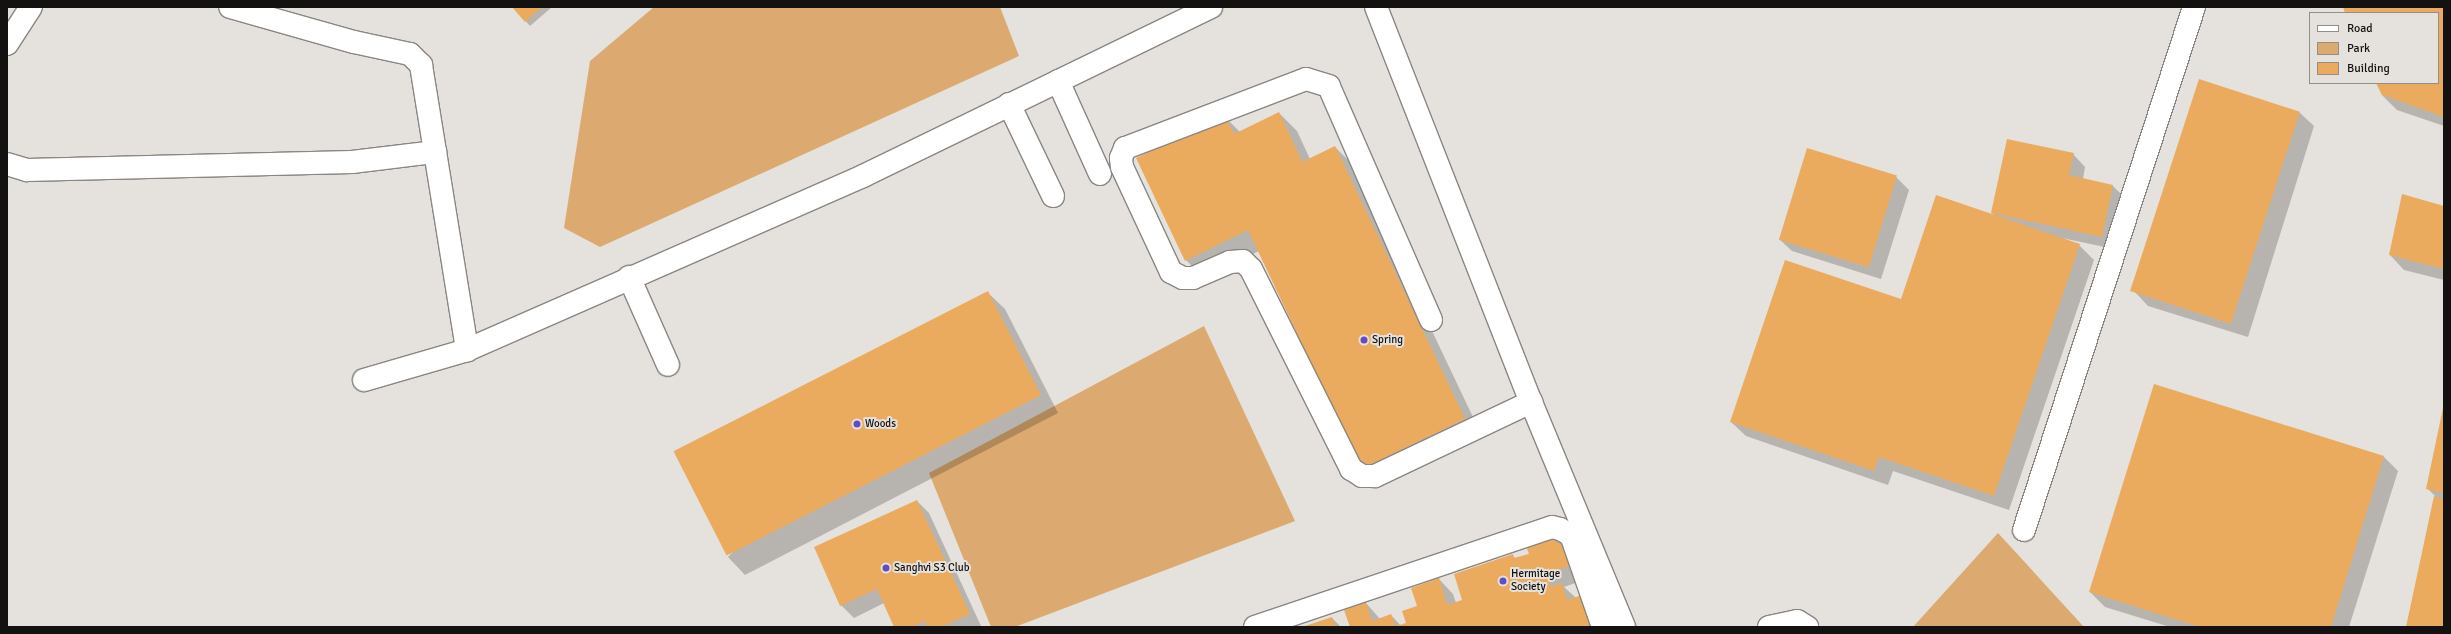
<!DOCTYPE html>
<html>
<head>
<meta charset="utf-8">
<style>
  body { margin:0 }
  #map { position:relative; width:2451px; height:634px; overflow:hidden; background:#e5e1dc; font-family:Signika,sans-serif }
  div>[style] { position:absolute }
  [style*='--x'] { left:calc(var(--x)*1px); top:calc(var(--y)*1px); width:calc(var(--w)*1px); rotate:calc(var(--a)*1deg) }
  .green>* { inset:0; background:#dcaa70 }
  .shadow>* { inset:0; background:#0003 }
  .building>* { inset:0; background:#eaab5e; transform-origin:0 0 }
  .roads { filter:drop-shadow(1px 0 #8a8682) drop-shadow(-1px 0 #8a8682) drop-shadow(0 1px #8a8682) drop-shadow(0 -1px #8a8682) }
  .street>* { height:22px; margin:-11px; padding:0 11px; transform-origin:11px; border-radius:11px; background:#fff }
  .dots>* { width:11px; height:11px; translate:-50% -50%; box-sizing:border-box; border:2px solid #e5e1dc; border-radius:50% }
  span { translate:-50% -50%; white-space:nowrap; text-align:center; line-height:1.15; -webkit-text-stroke:4px #e5e1dc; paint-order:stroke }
  .poi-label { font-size:11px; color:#141211 }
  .left { translate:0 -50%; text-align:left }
  .frame { position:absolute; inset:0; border:8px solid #141211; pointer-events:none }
  .legend { position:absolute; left:2309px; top:12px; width:130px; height:72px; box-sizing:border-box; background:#e5e1dc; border:1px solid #918e8b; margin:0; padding:5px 7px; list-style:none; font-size:12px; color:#141211 }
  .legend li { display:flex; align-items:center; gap:8px; height:20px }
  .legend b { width:20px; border:1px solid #918e8b }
</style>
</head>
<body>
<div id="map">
  <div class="green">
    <i style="clip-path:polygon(654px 7px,1000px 7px,1019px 56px,600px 247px,564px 228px,590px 61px)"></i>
    <i style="clip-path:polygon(1204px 326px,1295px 521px,1015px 627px,991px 627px,929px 473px)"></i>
    <i style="clip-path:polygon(1998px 533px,2084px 627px,1913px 627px)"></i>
  </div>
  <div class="shadow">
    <i style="clip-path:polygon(513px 7px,552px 7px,530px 26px)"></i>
    <i style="clip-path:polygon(2344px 7px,2444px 7px,2444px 126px,2397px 110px,2382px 95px,2377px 83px,2438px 83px,2438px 13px,2346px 13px)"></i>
    <i style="clip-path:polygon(2299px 112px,2314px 126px,2248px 337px,2148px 306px,2134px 291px)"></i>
    <i style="clip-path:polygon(1279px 113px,1297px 131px,1310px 159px,1335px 147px,1353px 165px,1482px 436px,1380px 486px,1259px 251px,1204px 278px,1186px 260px,1224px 116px,1240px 132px)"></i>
    <i style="clip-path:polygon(2073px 154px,2085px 167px,2083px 179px,2113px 186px,2125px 198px,2114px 249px,2062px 238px,2079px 245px,2094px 260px,2009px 510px,1893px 471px,1888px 485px,1746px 436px,1731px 422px,1901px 300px,1995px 216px,1992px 213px)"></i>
    <i style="clip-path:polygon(1896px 177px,1909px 190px,1881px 279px,1792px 251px,1779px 239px)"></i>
    <i style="clip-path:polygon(2444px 207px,2444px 280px,2404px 270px,2390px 255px)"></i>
    <i style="clip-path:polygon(987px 292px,1005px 309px,1058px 413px,745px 575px,728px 557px)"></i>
    <i style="clip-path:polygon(2444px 410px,2444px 627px,2407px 627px,2435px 496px,2427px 488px)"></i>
    <i style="clip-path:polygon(2384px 457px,2398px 471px,2349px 627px,2170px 627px,2105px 607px,2090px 592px)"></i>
    <i style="clip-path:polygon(917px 501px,929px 513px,981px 626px,895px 627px,884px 603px,854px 618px,841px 605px,815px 548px)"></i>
    <i style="clip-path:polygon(1554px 535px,1590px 578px,1564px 587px,1608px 627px,1351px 627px,1366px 603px,1380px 619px,1391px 615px,1401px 626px,1408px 624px,1439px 579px,1453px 594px,1456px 603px,1464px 600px,1512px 555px,1516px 559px,1530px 554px)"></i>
    <i style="clip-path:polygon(1332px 618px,1341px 627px,1307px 627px)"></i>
  </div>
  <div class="building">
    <i style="clip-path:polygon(512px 7px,542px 7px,525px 22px)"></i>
    <i style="clip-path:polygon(2343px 7px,2444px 7px,2444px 117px,2382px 95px,2376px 83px,2438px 83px,2438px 13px,2345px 13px)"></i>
    <i style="left:2199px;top:79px;width:106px;height:223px;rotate:18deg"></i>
    <i style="clip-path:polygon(1279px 112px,1302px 162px,1335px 146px,1465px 419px,1361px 469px,1248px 230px,1185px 261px,1136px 158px,1224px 115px,1234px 134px)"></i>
    <i style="clip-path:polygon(2007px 139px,2074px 153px,2069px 175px,2113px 185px,2102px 237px,1991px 213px)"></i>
    <i style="left:1807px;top:148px;width:94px;height:96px;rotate:17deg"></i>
    <i style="clip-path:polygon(2402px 194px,2444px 206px,2444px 269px,2389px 255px)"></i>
    <i style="clip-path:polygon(1936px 195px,2080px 244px,1994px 496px,1879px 457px,1874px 471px,1730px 422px,1785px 260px,1901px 299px)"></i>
    <i style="left:988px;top:291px;width:117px;height:353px;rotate:63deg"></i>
    <i style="clip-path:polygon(2154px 384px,2384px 456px,2331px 627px,2200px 627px,2089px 592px)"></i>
    <i style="clip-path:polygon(2443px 408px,2444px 408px,2444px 493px,2426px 489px)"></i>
    <i style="clip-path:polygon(2434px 496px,2444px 499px,2444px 627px,2406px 627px)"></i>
    <i style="clip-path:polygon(917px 500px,970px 614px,941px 627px,927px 627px,925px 621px,912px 627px,894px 627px,877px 589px,840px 606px,814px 547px)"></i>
    <i style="clip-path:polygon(1554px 534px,1558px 544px,1569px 541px,1576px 564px,1547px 573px,1551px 587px,1562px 583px,1567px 600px,1588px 593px,1597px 622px,1583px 627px,1350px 627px,1344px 610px,1366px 602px,1372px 621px,1391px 614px,1396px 626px,1406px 623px,1402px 611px,1417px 606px,1411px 588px,1439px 578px,1447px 605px,1462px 600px,1454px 574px,1513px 554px,1514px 558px,1529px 554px,1525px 543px)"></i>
    <i style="clip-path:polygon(1332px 617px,1336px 627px,1305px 627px,1305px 626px)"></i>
  </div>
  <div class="roads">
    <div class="street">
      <i style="--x:230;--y:7;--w:129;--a:15.8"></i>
      <i style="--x:354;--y:42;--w:57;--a:12.1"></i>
      <i style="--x:410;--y:54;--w:16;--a:45"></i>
      <i style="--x:421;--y:65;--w:289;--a:80.8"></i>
      <i style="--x:1376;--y:7;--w:424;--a:68.6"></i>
      <i style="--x:1531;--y:402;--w:243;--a:67.5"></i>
      <i style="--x:7;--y:44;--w:44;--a:-57"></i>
      <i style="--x:1058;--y:81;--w:102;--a:65.7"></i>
      <i style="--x:1009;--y:104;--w:102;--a:64.4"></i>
      <i style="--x:7;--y:164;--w:21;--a:17"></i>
      <i style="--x:27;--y:170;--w:325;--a:-1.4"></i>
      <i style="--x:352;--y:162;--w:84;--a:-6.9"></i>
      <i style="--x:629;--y:277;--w:96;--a:66.1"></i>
      <i style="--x:1431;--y:320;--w:255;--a:-113.6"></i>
      <i style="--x:1329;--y:86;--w:24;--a:-163"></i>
      <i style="--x:1306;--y:79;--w:194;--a:159.1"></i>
      <i style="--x:1125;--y:148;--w:11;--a:112"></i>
      <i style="--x:1121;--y:158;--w:9;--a:84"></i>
      <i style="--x:1122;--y:167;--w:116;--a:65"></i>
      <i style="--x:1171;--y:272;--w:13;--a:27"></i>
      <i style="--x:1183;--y:278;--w:10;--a:0"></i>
      <i style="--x:1193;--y:278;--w:40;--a:-23.4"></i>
      <i style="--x:1230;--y:262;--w:13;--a:-4"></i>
      <i style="--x:1243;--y:261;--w:11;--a:45"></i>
      <i style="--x:1251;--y:269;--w:224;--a:63.4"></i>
      <i style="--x:1351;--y:469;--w:13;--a:32"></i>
      <i style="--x:1362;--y:476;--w:13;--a:0"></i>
      <i style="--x:1375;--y:476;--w:173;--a:-25.4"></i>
      <i style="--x:364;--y:380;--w:107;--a:-16.2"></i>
      <i style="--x:467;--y:350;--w:433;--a:-23.7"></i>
      <i style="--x:863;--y:176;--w:387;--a:-25.9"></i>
      <i style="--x:2024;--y:530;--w:550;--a:-71.99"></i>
      <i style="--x:1255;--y:627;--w:313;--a:-18.6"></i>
      <i style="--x:1552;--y:527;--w:8;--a:14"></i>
      <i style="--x:1560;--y:529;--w:13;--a:29"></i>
      <i style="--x:1571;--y:535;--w:97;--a:70.8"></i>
      <i style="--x:1769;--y:627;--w:29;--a:-12"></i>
      <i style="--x:1797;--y:621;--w:12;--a:31"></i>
    </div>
  </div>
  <div class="dots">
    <i style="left:1364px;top:340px;background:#614cc5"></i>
    <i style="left:857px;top:424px;background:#614cc5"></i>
    <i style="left:886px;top:568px;background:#614cc5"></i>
    <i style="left:1503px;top:581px;background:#614cc5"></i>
  </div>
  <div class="poi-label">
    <span class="left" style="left:1372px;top:340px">Spring</span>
    <span class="left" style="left:865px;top:424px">Woods</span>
    <span class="left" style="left:894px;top:568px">Sanghvi S3 Club</span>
    <span class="left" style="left:1511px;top:581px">Hermitage<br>Society</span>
  </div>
  <div class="frame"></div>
  <ul class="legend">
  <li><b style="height:5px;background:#fff"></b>Road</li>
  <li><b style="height:11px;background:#dcaa70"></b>Park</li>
  <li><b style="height:11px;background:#eaab5e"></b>Building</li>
  </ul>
</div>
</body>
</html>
